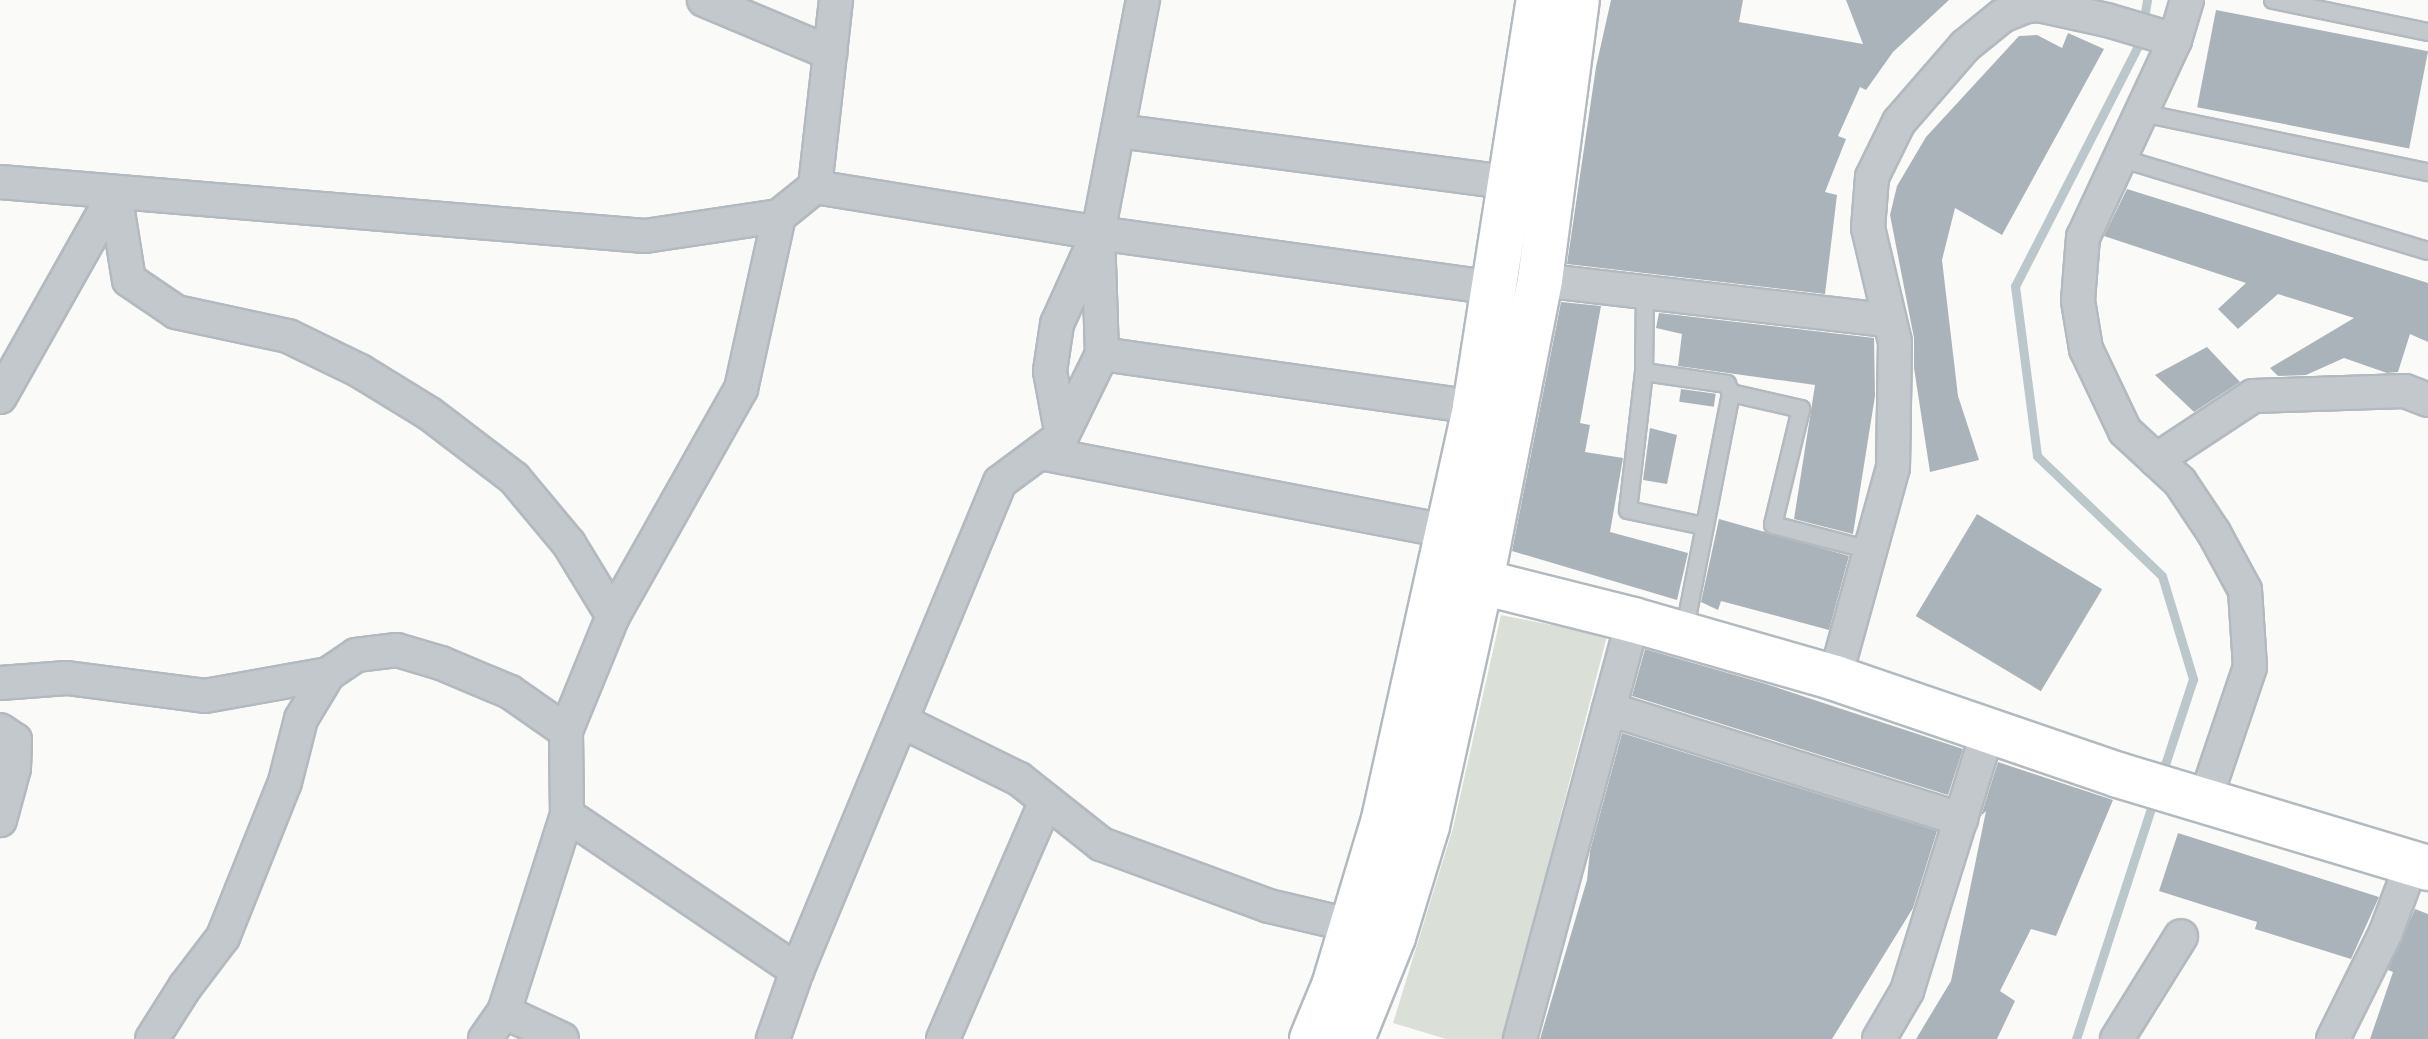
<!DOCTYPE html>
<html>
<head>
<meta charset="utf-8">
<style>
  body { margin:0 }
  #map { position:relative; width:2428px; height:1039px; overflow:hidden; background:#fafaf8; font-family:Cabin,sans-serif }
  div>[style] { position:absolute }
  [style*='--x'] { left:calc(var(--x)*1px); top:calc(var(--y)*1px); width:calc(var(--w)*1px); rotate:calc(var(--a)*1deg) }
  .green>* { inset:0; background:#dadfd7 }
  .stream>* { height:9px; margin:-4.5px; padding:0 4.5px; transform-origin:4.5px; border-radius:4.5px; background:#bbc7cb }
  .building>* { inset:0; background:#aab3b9; transform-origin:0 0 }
  .roads { filter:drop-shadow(2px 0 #b3babf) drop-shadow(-2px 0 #b3babf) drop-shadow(0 2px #b3babf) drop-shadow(0 -2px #b3babf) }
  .lane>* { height:16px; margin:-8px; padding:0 8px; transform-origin:8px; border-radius:8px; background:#c3c8cc }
  .street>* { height:32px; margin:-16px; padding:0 16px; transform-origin:16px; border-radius:16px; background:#c3c8cc }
  .secondary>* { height:44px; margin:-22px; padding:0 22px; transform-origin:22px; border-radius:22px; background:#fff }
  span { translate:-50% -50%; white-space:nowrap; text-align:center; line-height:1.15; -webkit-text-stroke:8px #fff; paint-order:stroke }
</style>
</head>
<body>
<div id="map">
  <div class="green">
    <i style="clip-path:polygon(1501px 615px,1607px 636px,1503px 1039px,1446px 1039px,1393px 1023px,1453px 828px)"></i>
  </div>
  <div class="stream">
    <i style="--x:2147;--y:0;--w:43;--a:99.5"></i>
    <i style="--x:2140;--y:42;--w:274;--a:117.1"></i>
    <i style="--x:2015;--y:286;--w:171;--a:82.6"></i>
    <i style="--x:2037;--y:456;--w:173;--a:43.8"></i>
    <i style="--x:2162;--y:576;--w:108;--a:73.2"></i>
    <i style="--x:2193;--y:679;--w:103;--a:108.1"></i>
    <i style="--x:2076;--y:1039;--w:252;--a:-72"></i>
  </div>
  <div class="building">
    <i style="clip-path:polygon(1611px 0,1743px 0,1739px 22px,1863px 44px,1846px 0,1949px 0,1893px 52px,1866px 90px,1860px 87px,1838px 136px,1846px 139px,1825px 192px,1837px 195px,1825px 294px,1567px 264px,1596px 67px)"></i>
    <i style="left:2216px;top:10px;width:216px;height:99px;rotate:11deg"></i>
    <i style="clip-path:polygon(2068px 33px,2104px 49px,2002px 235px,1955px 208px,1942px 260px,1958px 396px,1979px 460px,1930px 472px,1914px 368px,1914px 338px,1890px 215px,1897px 186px,1926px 137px,2019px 36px,2037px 35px,2062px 48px)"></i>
    <i style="clip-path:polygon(2127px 189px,2428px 283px,2428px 342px,2410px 334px,2398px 372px,2387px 373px,2344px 358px,2306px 375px,2278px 376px,2270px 368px,2354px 318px,2278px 294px,2238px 329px,2218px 309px,2246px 283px,2104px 236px)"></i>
    <i style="clip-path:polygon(1561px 302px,1601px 306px,1580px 423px,1590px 425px,1585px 452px,1623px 458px,1610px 532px,1688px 553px,1677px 600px,1512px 551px)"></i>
    <i style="clip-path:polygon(1659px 313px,1874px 338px,1875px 396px,1853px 534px,1794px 519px,1815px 385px,1678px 366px,1682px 334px,1656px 328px)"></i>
    <i style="clip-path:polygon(2207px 347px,2240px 382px,2194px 412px,2155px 375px)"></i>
    <i style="left:1681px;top:389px;width:35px;height:13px;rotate:8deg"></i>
    <i style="clip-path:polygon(1650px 428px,1677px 435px,1667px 484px,1643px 480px)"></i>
    <i style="left:1977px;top:514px;width:146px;height:119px;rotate:31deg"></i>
    <i style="clip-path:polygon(1719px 519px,1849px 556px,1829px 630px,1721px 601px,1718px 610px,1701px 602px)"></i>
    <i style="clip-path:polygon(1645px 649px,1766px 684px,1963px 749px,1948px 795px,1632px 696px)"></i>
    <i style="clip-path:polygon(1622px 733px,1937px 831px,1913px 908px,1832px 1039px,1540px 1039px,1587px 880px,1590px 851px)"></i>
    <i style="clip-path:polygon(1998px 762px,2113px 800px,2056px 936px,2031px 929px,2000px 991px,2015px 1001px,1997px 1039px,1916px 1039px,1951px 981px,1986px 811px,1981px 816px)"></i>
    <i style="clip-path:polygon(2178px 833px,2379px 897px,2351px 959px,2255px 929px,2257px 922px,2159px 891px)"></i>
    <i style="clip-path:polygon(2415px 909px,2428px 914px,2428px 1039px,2370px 1039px,2393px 972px,2388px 970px)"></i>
  </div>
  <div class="roads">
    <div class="lane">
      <i style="--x:2273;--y:0;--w:158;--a:11.7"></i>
      <i style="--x:2142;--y:113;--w:292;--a:11.7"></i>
      <i style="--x:2120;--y:158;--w:322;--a:16.8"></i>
      <i style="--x:1645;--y:292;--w:80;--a:90.7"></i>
      <i style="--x:1644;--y:372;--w:139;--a:96.6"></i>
      <i style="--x:1628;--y:510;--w:78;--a:11.9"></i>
      <i style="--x:1644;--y:372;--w:84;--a:8.2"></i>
      <i style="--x:1727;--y:384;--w:10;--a:66"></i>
      <i style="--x:1684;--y:633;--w:245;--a:-78.9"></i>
      <i style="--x:1731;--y:393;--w:72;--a:12.9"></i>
      <i style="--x:1801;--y:409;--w:119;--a:103.6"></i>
      <i style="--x:1773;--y:525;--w:100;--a:14.5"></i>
    </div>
    <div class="street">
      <i style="--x:704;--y:0;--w:137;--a:22.8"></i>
      <i style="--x:2187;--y:0;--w:42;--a:106.7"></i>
      <i style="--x:2175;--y:40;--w:217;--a:115"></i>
      <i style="--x:2083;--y:237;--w:64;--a:94.5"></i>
      <i style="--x:2078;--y:301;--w:49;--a:80.5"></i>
      <i style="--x:2086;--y:349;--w:91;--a:64.6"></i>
      <i style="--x:2125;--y:431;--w:75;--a:42.8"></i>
      <i style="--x:2180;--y:482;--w:61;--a:56.3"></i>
      <i style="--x:2214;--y:533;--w:65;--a:61.5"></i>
      <i style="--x:2245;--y:590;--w:77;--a:86.3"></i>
      <i style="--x:2250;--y:667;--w:140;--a:108.7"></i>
      <i style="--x:1118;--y:131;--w:397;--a:7.5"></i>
      <i style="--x:0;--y:182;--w:647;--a:4.79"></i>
      <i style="--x:645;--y:236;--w:135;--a:-8.5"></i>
      <i style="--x:815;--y:187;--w:287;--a:9.2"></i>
      <i style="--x:1098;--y:233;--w:402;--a:7.9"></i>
      <i style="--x:1540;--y:280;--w:350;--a:6.6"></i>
      <i style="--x:1102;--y:354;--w:377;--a:8.1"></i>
      <i style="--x:0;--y:397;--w:234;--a:-60.6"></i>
      <i style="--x:115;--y:193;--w:88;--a:80.9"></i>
      <i style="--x:129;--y:280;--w:57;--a:34.2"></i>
      <i style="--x:176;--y:312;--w:115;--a:12.1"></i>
      <i style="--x:288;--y:336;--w:80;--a:25.9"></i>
      <i style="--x:360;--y:371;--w:82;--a:31.6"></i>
      <i style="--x:430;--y:414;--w:106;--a:37.3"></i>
      <i style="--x:514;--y:478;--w:86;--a:50.2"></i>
      <i style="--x:569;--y:544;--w:84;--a:58.6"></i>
      <i style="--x:1062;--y:436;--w:66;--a:-100.5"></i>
      <i style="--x:1050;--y:371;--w:48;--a:-81.5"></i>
      <i style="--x:1057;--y:324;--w:100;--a:-65.7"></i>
      <i style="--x:1098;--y:233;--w:237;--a:-79.1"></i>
      <i style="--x:1041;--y:453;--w:412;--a:10.9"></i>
      <i style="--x:2156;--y:460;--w:116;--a:-33.4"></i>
      <i style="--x:2253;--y:396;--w:152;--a:-1.9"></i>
      <i style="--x:2405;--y:391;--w:25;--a:21"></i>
      <i style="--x:1835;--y:678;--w:218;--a:-74.6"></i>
      <i style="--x:1893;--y:468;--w:126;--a:-89.1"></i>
      <i style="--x:1895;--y:342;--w:117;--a:-103.3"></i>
      <i style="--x:1868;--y:228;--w:51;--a:-85.5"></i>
      <i style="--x:1872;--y:177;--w:61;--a:-63.9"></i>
      <i style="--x:1899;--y:122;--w:101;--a:-49"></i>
      <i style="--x:1965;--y:46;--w:48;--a:-39"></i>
      <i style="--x:2002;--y:16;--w:27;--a:-22"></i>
      <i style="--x:2027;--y:6;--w:12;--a:-5"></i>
      <i style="--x:2039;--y:5;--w:70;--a:12.4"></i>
      <i style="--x:2107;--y:20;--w:71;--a:16.4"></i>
      <i style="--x:0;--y:683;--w:67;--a:-4.3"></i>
      <i style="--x:67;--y:678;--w:139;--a:7.4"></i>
      <i style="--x:205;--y:696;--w:125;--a:-10.1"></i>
      <i style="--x:328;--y:674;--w:34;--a:-34"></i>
      <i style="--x:356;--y:655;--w:41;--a:-7"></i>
      <i style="--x:397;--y:650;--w:46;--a:16.5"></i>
      <i style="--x:441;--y:663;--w:75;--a:22.8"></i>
      <i style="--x:510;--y:692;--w:68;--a:34.9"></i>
      <i style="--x:1609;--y:709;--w:369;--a:17.4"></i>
      <i style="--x:901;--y:721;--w:131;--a:26.2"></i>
      <i style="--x:1019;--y:779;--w:105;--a:38.4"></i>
      <i style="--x:1101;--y:844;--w:179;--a:20.3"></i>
      <i style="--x:1269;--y:906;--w:105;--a:13.2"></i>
      <i style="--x:0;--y:730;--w:18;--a:34"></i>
      <i style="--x:15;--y:740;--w:28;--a:92"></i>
      <i style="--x:14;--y:768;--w:54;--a:105.1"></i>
      <i style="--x:567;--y:815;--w:278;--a:34.1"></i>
      <i style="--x:504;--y:1012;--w:64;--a:25"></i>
      <i style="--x:152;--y:1039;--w:62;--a:-57.6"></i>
      <i style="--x:185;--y:987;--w:63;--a:-52.8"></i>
      <i style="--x:223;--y:937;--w:167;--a:-68.2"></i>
      <i style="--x:285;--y:782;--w:65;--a:-75.7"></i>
      <i style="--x:301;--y:719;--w:52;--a:-59"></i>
      <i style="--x:485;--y:1039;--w:33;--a:-55"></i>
      <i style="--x:504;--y:1012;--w:207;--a:-72.3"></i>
      <i style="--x:567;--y:815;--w:84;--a:-90.7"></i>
      <i style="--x:566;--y:731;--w:124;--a:-67.8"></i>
      <i style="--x:613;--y:616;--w:261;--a:-60.6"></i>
      <i style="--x:741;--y:389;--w:177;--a:-77.6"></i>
      <i style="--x:779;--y:216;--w:46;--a:-38.9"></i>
      <i style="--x:815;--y:187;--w:188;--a:-83.6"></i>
      <i style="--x:773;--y:1039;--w:72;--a:-70.6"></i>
      <i style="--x:797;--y:971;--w:529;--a:-67.46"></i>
      <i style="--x:1000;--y:482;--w:77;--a:-36.6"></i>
      <i style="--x:1062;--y:436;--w:91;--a:-64"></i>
      <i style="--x:1102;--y:354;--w:121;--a:-91.9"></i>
      <i style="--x:943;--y:1039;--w:259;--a:-66.6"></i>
      <i style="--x:1520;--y:1039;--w:434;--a:-74.9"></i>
      <i style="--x:1879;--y:1039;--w:56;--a:-59.7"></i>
      <i style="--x:1907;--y:991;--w:272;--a:-72.7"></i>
      <i style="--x:2117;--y:1039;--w:121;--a:-58.1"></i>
      <i style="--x:2333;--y:1039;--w:119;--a:-63.6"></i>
      <i style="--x:2386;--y:932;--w:74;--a:-69.4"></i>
    </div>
    <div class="secondary">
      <i style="--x:1454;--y:575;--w:185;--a:14.1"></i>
      <i style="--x:1633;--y:620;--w:210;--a:16"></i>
      <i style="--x:1835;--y:678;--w:299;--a:18.9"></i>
      <i style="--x:2118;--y:775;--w:324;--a:16.7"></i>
      <i style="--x:1312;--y:1039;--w:57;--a:-67.5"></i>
      <i style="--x:1334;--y:986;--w:174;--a:-73.3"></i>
      <i style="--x:1384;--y:819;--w:422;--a:-77.5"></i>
      <i style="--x:1475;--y:407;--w:412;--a:-81.1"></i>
      <i style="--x:1352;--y:1039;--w:110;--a:-68.1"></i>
      <i style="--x:1393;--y:937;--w:116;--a:-73"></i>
      <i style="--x:1427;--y:826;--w:251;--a:-77.6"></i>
      <i style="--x:1481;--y:581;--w:307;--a:-78.9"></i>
      <i style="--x:1540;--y:280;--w:282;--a:-82.5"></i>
    </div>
  </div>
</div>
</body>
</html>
